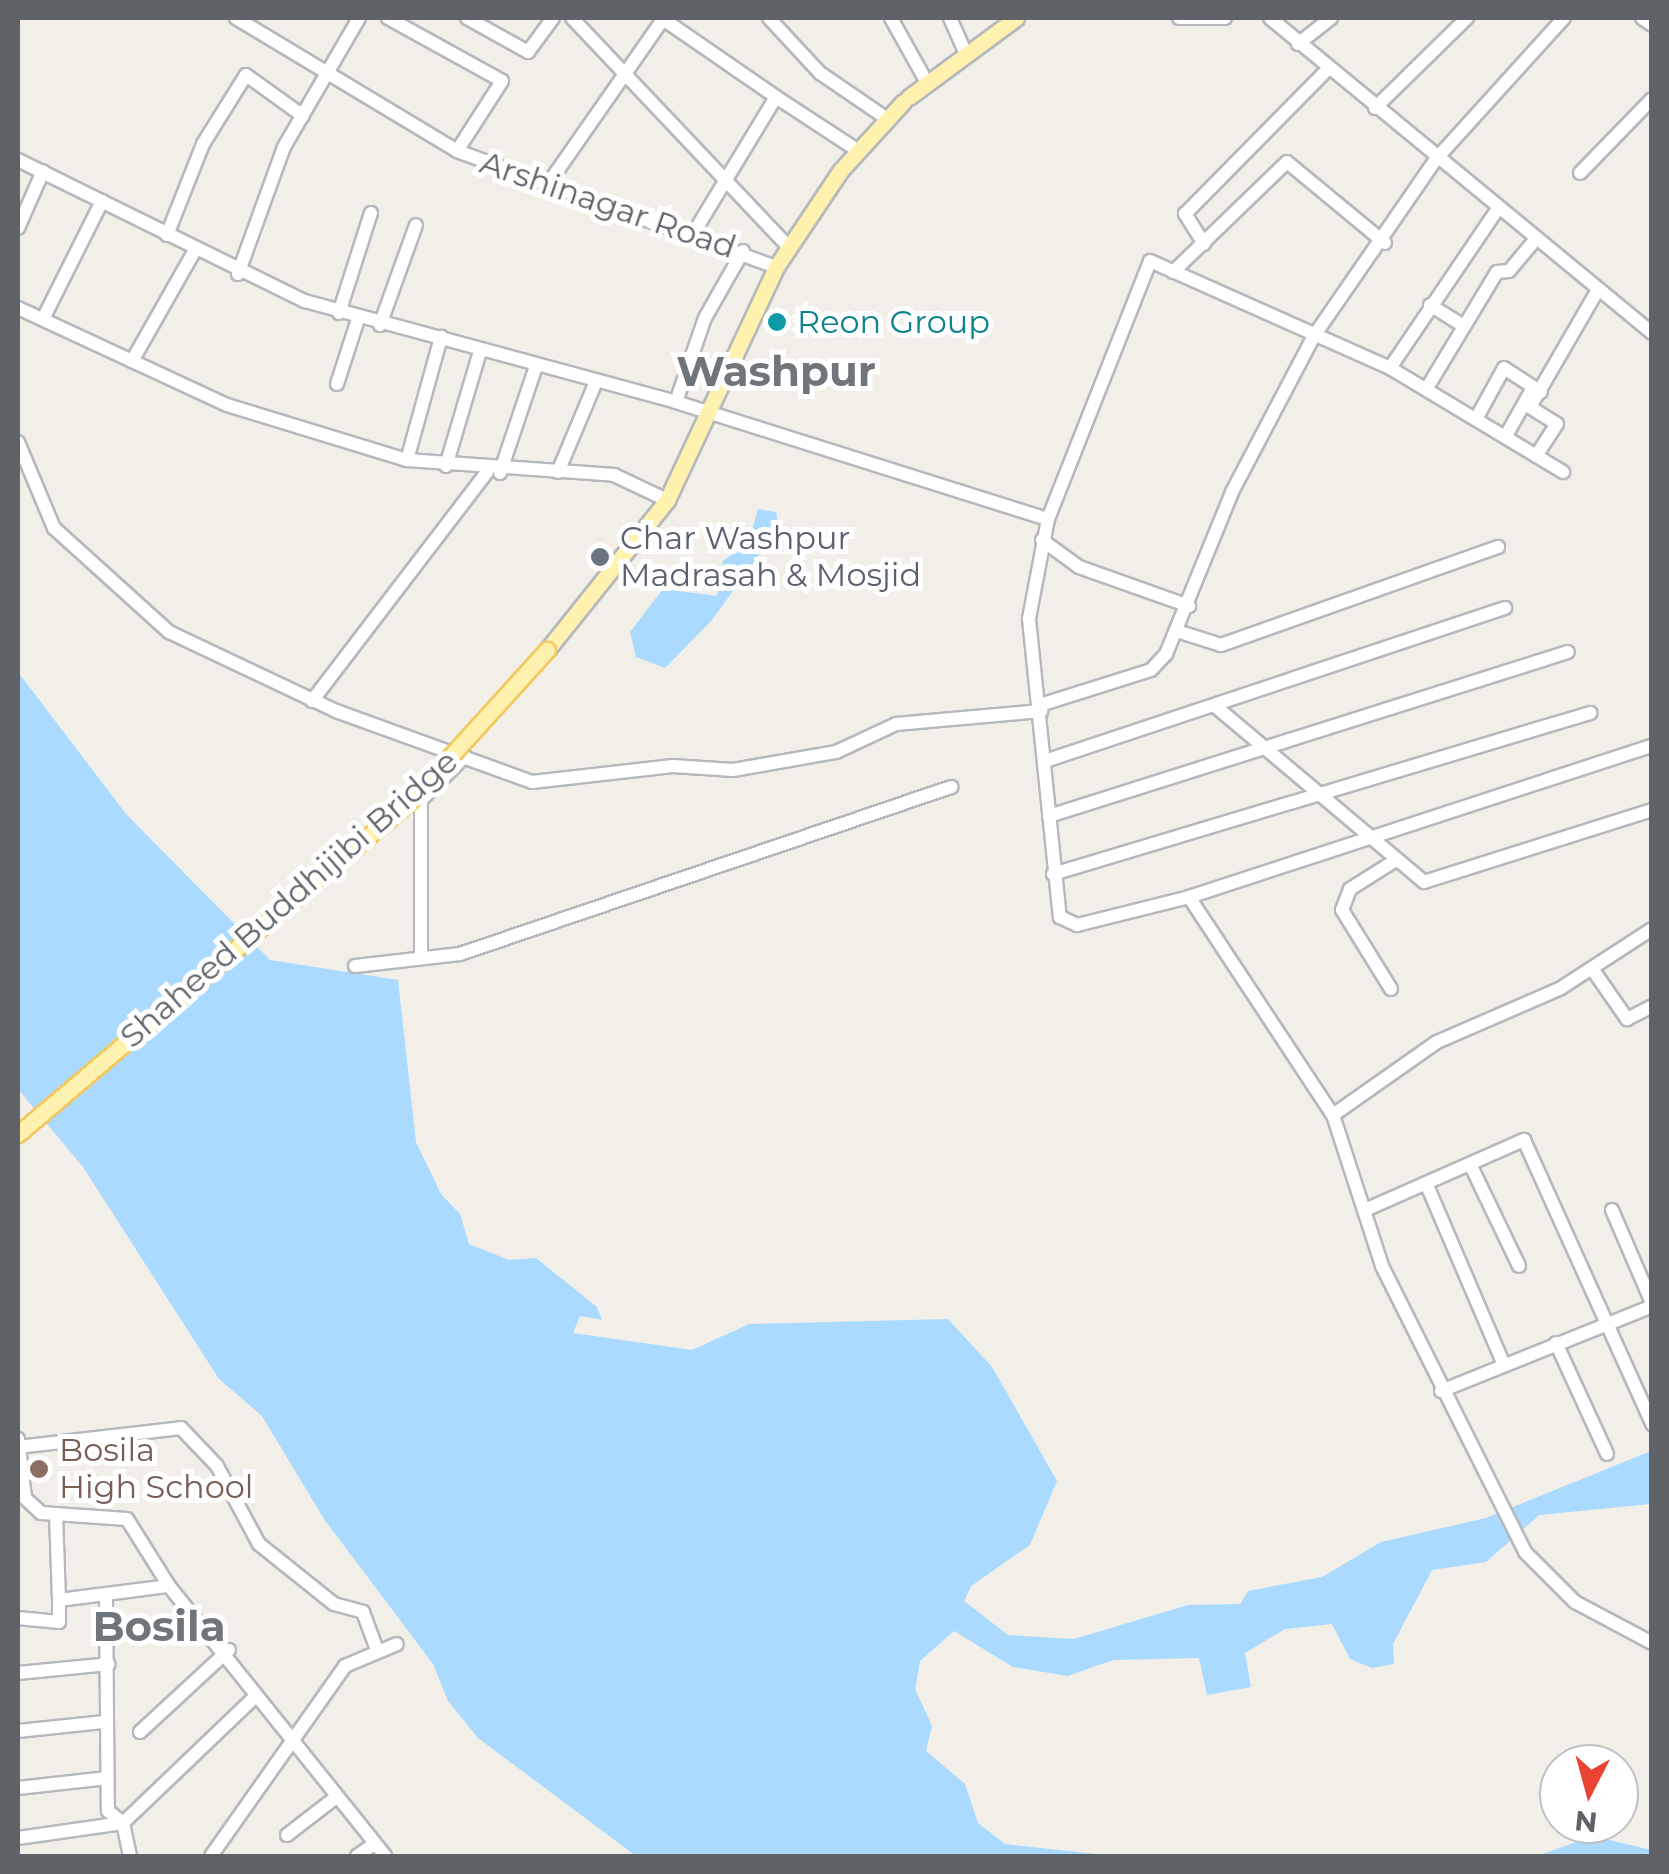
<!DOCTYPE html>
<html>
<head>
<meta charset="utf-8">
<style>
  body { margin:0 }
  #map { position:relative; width:1669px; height:1874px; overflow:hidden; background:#f1efe8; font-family:Montserrat,sans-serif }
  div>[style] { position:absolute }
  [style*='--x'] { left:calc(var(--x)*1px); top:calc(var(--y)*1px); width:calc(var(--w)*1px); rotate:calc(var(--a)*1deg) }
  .water>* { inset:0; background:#aadaff }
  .roads { filter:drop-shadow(2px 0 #b5b8bc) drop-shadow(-2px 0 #b5b8bc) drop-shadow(0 2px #b5b8bc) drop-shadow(0 -2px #b5b8bc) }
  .minor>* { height:12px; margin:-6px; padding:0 6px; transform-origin:6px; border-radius:6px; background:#fff }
  .major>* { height:15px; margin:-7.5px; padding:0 7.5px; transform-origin:7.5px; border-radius:7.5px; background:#fff2af }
  .bridges { filter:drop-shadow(2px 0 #f2c960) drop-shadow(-2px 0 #f2c960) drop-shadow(0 2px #f2c960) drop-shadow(0 -2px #f2c960) }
  .major-bridge>* { height:15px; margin:-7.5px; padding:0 7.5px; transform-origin:7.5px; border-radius:7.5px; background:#fff2af }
  .dots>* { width:28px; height:28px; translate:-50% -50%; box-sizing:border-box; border:5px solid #fff; border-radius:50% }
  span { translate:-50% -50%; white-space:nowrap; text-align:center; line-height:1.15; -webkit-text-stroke:10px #fff; paint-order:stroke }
  .street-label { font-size:32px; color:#5f6368 }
  .culture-label { font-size:32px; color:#0d838f }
  .left { translate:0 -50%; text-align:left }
  .worship-label { font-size:32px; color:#5b616d }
  .education-label { font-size:32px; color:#785e54 }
  .district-label { font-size:42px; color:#70757a; font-weight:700 }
  .frame { position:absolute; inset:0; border:20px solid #5f6368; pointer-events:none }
  .north { position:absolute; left:1539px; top:1744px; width:100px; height:100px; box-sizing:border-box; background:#fff; border:2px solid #bfc1c3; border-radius:50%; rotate:186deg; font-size:28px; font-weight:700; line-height:40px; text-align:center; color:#5f6368 }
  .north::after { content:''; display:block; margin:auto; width:35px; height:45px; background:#ea4335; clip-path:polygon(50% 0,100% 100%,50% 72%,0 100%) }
</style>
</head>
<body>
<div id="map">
  <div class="water">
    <i style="clip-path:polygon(758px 509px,776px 512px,779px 527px,712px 620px,665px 668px,636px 657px,630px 632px,663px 589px,717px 596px,723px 561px,748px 544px)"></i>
    <i style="clip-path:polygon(18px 672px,126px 814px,270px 960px,398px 980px,416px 1142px,441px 1194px,460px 1214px,469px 1244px,509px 1260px,536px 1258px,597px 1307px,602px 1320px,580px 1316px,573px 1333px,692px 1350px,749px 1324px,948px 1319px,992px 1367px,1057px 1481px,1030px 1545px,971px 1586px,964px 1601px,1008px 1635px,1074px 1639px,1188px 1605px,1240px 1604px,1248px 1591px,1322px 1577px,1381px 1542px,1486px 1518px,1651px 1451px,1651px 1504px,1539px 1515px,1486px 1562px,1432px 1570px,1393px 1644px,1394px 1664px,1372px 1668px,1350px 1659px,1332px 1624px,1285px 1629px,1245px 1653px,1251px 1687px,1207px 1695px,1199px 1658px,1113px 1660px,1068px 1676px,1013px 1667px,954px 1631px,920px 1661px,915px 1689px,932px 1726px,926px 1751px,965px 1784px,978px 1823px,1005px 1844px,1114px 1856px,636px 1856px,478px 1738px,448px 1701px,433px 1664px,324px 1519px,262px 1416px,219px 1379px,83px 1167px,18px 1089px)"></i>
    <i style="clip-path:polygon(1593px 1836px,1651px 1850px,1651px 1856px,1537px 1856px)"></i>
  </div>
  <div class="roads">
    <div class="minor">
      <i style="--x:236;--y:18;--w:258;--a:31"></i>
      <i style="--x:457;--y:151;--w:339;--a:20"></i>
      <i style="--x:388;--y:18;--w:130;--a:28.9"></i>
      <i style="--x:502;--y:81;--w:83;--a:122.7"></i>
      <i style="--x:467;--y:18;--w:70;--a:29.1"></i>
      <i style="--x:528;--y:52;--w:42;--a:-53.7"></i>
      <i style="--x:572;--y:18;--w:311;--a:46.6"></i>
      <i style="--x:769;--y:18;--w:75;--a:47.2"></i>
      <i style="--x:820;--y:73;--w:80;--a:34.3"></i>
      <i style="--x:891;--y:18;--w:72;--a:60.9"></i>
      <i style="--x:950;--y:18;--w:37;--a:66"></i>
      <i style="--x:1179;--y:18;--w:46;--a:0"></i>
      <i style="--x:1270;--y:18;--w:495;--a:39.5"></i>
      <i style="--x:1642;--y:18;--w:12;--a:35"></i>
      <i style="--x:1298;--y:44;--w:42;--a:-38.2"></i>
      <i style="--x:776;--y:97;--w:97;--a:33.2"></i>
      <i style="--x:1375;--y:108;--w:129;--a:-44.4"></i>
      <i style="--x:18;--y:160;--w:320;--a:26.2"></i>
      <i style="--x:305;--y:301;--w:385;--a:15.2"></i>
      <i style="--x:676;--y:402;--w:390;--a:17.5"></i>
      <i style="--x:1048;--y:519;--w:102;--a:100.8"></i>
      <i style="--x:1029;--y:619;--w:300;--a:84.1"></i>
      <i style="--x:1060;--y:917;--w:19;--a:25"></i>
      <i style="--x:1077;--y:925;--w:115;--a:-14"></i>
      <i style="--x:1189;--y:897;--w:261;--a:56.6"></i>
      <i style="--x:1333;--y:1115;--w:159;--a:72"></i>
      <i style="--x:1382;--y:1266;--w:320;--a:63.4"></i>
      <i style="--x:1525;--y:1552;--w:71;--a:45"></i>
      <i style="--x:1575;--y:1602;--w:87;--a:28"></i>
      <i style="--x:1580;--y:173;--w:103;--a:-45.8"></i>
      <i style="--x:546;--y:187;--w:205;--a:-55.1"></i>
      <i style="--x:663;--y:19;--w:137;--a:34.6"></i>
      <i style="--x:776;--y:97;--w:160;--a:121.2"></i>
      <i style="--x:18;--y:228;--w:62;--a:-66.3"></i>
      <i style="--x:167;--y:235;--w:98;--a:-68.4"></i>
      <i style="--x:203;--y:144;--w:81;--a:-58.1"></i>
      <i style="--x:246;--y:75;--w:70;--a:35.7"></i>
      <i style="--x:1204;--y:244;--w:36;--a:-122"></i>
      <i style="--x:1185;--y:214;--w:201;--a:-45.4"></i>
      <i style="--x:1173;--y:272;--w:158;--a:-44"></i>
      <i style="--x:1287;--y:162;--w:127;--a:39.6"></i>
      <i style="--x:238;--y:274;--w:135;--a:-70.1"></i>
      <i style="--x:284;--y:147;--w:149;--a:-59.8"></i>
      <i style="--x:1430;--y:305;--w:40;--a:32"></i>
      <i style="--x:18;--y:308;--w:230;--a:24.9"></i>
      <i style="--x:227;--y:405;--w:188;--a:17"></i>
      <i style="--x:407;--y:460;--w:208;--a:4.1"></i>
      <i style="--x:614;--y:475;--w:59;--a:25.3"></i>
      <i style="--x:339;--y:313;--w:105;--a:-72.3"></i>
      <i style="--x:43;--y:319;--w:132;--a:-63.4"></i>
      <i style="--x:380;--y:325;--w:106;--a:-70.2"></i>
      <i style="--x:132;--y:361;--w:128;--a:-60.4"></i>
      <i style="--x:1390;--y:368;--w:191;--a:-55.9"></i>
      <i style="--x:337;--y:384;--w:68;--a:-72.1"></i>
      <i style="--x:1427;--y:388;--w:135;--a:-58.9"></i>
      <i style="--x:1497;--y:272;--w:12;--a:-5"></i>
      <i style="--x:1509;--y:271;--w:38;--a:-50"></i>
      <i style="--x:676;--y:402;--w:89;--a:-71"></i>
      <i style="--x:705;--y:318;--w:77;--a:-60.4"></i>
      <i style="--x:1476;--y:419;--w:58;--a:-61.2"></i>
      <i style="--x:1504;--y:368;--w:44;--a:33"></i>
      <i style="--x:1507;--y:434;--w:47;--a:-60.7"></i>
      <i style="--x:18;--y:442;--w:93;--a:67.3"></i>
      <i style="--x:54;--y:528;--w:155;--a:42.1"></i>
      <i style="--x:169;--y:632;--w:185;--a:25.3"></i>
      <i style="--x:336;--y:711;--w:208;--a:19.9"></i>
      <i style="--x:532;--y:782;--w:142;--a:-6.5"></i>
      <i style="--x:673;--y:766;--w:60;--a:3.8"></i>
      <i style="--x:733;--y:770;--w:105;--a:-9.9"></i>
      <i style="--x:836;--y:752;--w:66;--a:-25"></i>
      <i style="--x:896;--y:724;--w:146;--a:-5.1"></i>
      <i style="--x:1536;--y:456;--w:38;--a:-57"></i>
      <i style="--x:1557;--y:424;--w:32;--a:-148"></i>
      <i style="--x:1530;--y:407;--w:132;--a:-59.9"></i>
      <i style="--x:407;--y:460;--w:128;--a:-74.5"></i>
      <i style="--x:446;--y:466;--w:120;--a:-73.5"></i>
      <i style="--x:558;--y:472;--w:95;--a:-67.2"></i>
      <i style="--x:500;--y:473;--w:110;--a:-71.4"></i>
      <i style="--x:1048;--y:519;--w:277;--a:-68.4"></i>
      <i style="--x:1150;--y:261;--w:263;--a:24"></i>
      <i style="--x:1390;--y:368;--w:202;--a:31"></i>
      <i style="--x:1042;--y:540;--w:46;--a:36.1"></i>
      <i style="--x:1079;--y:567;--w:117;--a:19.5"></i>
      <i style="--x:1180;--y:632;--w:43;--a:17.6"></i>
      <i style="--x:1221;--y:645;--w:294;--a:-19.5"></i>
      <i style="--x:312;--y:701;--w:288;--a:-52.6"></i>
      <i style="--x:1040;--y:705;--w:116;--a:-17.5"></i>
      <i style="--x:1151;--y:670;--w:22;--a:-47"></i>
      <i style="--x:1166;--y:654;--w:175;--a:-67.8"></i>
      <i style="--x:1232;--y:492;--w:176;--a:-62.3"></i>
      <i style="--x:1314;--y:336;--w:216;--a:-55.4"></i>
      <i style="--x:1437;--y:158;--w:189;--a:-47.8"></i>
      <i style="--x:1215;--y:706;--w:273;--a:40.1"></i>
      <i style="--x:1424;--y:882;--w:239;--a:-17.5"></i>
      <i style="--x:1045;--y:761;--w:485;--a:-18.4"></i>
      <i style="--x:1049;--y:816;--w:544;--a:-17.54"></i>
      <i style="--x:1053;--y:874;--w:561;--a:-16.69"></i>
      <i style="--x:1189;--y:897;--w:487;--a:-18.1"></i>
      <i style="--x:421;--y:953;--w:153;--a:-90"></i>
      <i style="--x:421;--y:800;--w:62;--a:-45"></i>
      <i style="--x:355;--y:966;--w:106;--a:-6.5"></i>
      <i style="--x:460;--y:954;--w:519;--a:-18.78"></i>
      <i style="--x:1593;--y:970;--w:60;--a:55.2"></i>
      <i style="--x:1627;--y:1019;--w:28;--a:-27"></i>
      <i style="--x:1391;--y:989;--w:93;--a:-121.8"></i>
      <i style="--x:1342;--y:910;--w:22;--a:-69"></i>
      <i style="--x:1350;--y:889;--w:54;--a:-32.2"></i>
      <i style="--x:1333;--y:1115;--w:127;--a:-35.1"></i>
      <i style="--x:1437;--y:1042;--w:135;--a:-23.5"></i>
      <i style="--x:1561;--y:988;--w:108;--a:-33"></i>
      <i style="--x:1470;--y:1164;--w:113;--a:64.3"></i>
      <i style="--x:1426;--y:1183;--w:198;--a:66.8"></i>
      <i style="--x:1365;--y:1210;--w:174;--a:-23.8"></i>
      <i style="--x:1524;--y:1140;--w:312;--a:65.7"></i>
      <i style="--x:1612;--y:1210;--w:101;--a:66.7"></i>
      <i style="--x:1556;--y:1343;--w:122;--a:65.3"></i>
      <i style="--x:1441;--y:1391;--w:227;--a:-21.9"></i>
      <i style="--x:18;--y:1439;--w:59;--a:83.2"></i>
      <i style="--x:25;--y:1498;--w:22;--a:43"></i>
      <i style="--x:41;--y:1513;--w:86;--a:4"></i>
      <i style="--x:127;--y:1519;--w:79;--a:57.9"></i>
      <i style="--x:169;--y:1586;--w:346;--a:51.3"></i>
      <i style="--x:18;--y:1447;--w:164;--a:-6.6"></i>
      <i style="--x:181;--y:1428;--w:52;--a:46.5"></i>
      <i style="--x:217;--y:1466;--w:89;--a:61.7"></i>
      <i style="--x:259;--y:1544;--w:96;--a:38.7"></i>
      <i style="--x:334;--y:1604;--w:30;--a:15"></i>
      <i style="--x:363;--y:1612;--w:40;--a:69.8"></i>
      <i style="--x:56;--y:1514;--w:86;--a:88"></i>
      <i style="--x:59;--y:1600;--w:111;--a:-7.3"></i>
      <i style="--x:106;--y:1599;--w:212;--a:89.5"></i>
      <i style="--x:108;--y:1811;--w:19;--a:39"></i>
      <i style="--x:123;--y:1823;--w:34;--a:78"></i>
      <i style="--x:18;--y:1618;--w:41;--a:5.6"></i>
      <i style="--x:59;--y:1622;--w:22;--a:-90"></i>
      <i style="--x:18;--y:1673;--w:91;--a:-5.6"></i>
      <i style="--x:18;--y:1731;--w:85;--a:-6"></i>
      <i style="--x:140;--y:1732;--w:121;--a:-42.7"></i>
      <i style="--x:18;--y:1788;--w:90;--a:-6.4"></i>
      <i style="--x:287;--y:1835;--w:61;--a:-37.6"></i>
      <i style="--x:18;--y:1838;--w:106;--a:-8.1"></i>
      <i style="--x:123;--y:1823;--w:181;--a:-43.7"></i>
      <i style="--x:211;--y:1856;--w:232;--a:-54.8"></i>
      <i style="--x:345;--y:1666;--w:56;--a:-22.9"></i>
      <i style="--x:357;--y:1856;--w:21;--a:-35"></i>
    </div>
    <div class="major">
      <i style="--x:909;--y:97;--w:133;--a:-36.4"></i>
      <i style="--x:547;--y:650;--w:192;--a:-51.3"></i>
      <i style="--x:667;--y:500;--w:257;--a:-64.9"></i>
      <i style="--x:776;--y:267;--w:117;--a:-56.2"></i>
      <i style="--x:841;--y:170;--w:92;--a:-47.6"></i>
    </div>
  </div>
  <div class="bridges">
    <div class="major-bridge">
      <i style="--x:18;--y:1134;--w:514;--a:-40.35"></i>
      <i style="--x:410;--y:801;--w:204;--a:-47.8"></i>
    </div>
  </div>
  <div class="dots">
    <i style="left:777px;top:322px;background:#0f9aa8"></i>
    <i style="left:600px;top:557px;background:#6b7280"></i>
    <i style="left:39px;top:1469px;background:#8d6e63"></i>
  </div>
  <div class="street-label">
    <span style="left:608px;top:205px;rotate:19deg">Arshinagar Road</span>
    <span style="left:289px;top:899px;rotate:-41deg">Shaheed Buddhijibi Bridge</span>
  </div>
  <div class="culture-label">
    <span class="left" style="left:797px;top:322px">Reon Group</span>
  </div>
  <div class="worship-label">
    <span class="left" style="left:620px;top:557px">Char Washpur<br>Madrasah &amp; Mosjid</span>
  </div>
  <div class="education-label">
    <span class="left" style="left:59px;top:1469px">Bosila<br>High School</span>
  </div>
  <div class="district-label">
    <span style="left:776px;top:371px">Washpur</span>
    <span style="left:159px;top:1626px">Bosila</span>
  </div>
  <div class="frame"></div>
  <div class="north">N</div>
</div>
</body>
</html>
